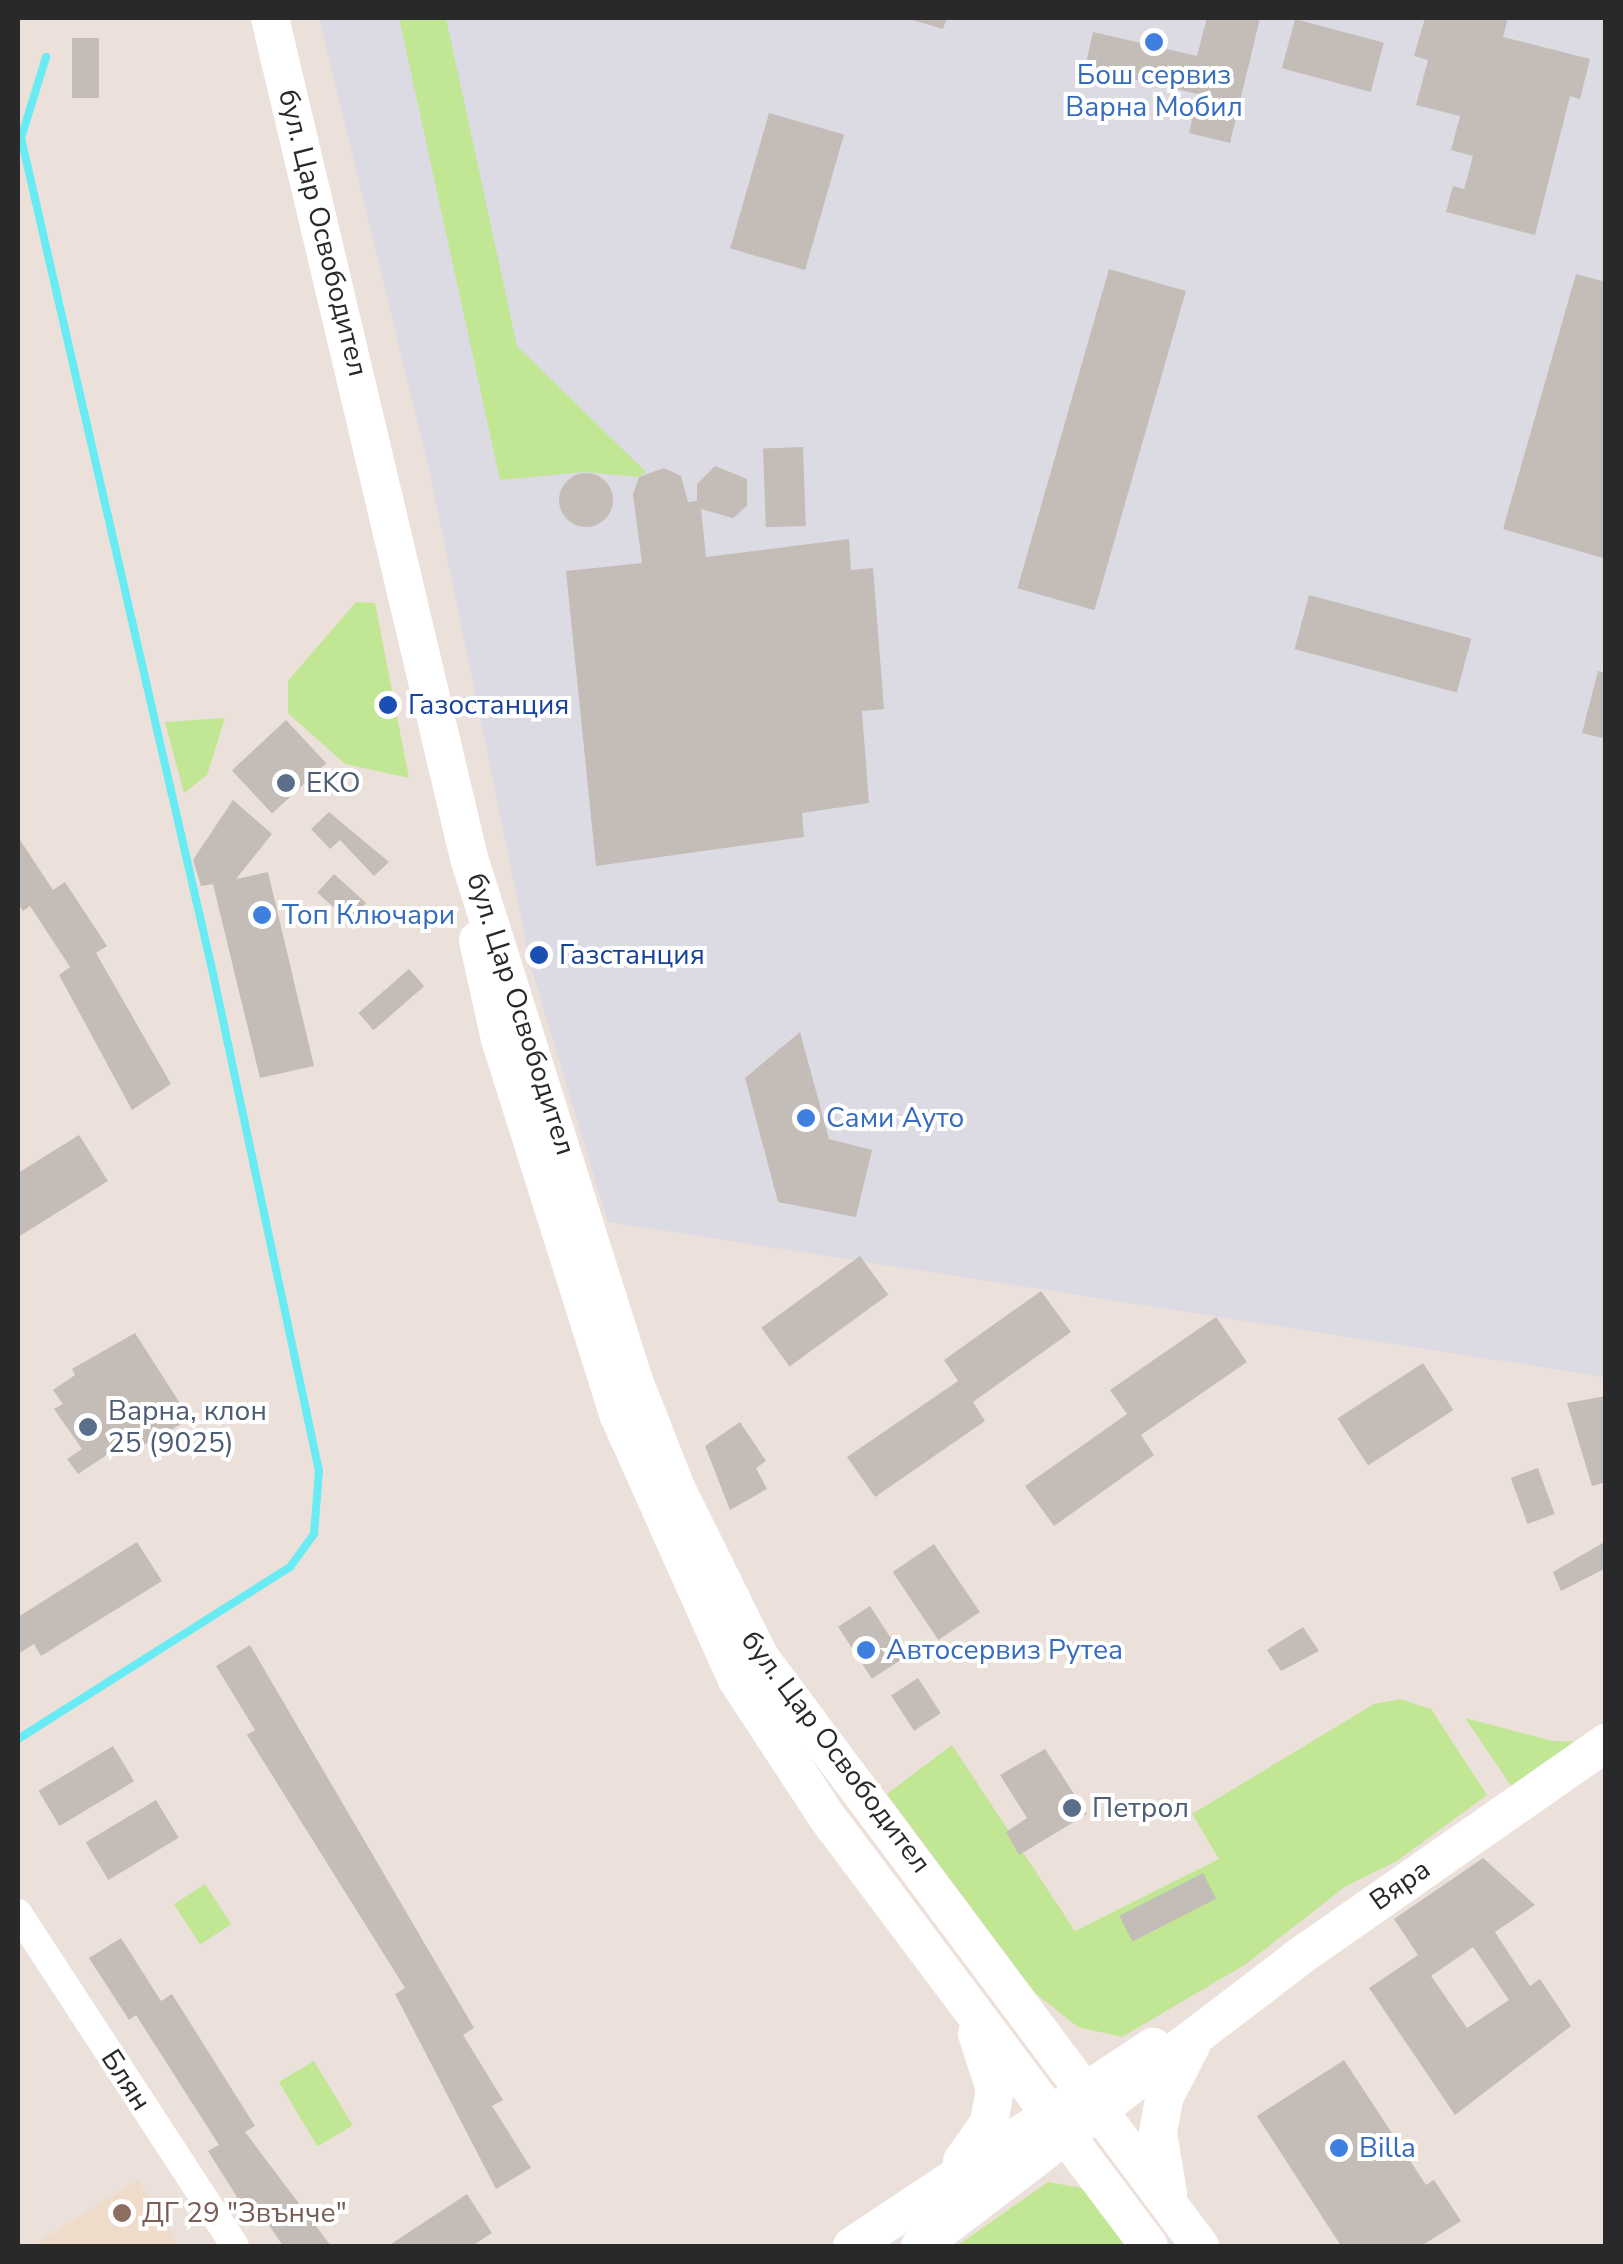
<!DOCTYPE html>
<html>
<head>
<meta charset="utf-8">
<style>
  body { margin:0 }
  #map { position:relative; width:1623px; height:2264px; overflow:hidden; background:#ece1da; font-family:"Nunito Sans",sans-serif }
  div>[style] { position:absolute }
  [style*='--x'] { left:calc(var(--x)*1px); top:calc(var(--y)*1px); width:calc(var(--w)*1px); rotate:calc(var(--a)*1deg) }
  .industrial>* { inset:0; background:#dcdbe4 }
  .education>* { inset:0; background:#efdbc9 }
  .green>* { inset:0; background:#c1e694; transform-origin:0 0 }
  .stream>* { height:8px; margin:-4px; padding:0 4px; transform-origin:4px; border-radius:4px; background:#68ebf3 }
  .building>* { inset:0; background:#c4bcb6; transform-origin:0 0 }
  .round { border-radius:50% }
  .street>* { height:28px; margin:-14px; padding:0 14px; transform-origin:14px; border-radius:14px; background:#fff }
  .secondary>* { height:38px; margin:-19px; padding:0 19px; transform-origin:19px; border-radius:19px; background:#fff }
  .dots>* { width:28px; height:28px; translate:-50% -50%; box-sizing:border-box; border:5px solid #fff; border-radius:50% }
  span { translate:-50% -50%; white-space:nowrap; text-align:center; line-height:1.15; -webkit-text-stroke:8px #fff; paint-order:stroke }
  .shop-label { font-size:28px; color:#366cbe }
  .left { translate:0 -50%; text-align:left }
  .street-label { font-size:28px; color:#292929 }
  .transit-label { font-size:28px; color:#164399 }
  .service-label { font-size:28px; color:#4e5e75 }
  .education-label { font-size:28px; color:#785e54 }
  .frame { position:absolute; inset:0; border:20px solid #292929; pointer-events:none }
</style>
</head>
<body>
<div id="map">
  <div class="industrial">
    <i style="clip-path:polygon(319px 18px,1605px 18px,1605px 1377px,608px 1222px,532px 971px,430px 474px)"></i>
  </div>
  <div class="education">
    <i style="clip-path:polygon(138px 2180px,179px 2246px,31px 2246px)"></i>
  </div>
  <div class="green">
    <i style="clip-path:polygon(399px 18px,446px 18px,517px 346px,646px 472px,639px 477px,585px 472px,500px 480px)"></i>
    <i style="clip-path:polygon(356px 602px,375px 603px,409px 778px,345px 764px,288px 713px,288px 681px)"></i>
    <i style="clip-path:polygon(225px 718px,207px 775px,184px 793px,165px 722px)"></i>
    <i style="clip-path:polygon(1400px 1699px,1431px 1709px,1487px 1795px,1397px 1861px,1346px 1886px,1246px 1964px,1122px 2037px,1078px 2027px,1035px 1993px,887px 1794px,952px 1745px,1075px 1931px,1219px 1859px,1192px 1814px,1374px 1704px)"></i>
    <i style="clip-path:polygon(1465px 1718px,1553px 1741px,1596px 1742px,1516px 1793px)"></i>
    <i style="left:205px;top:1884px;width:48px;height:37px;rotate:57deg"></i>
    <i style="left:314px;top:2061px;width:75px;height:41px;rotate:59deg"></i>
    <i style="clip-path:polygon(1048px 2182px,1087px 2189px,1129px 2246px,957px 2246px)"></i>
  </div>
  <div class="stream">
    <i style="--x:18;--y:1739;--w:322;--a:-32.3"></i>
    <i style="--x:290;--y:1567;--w:41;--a:-54"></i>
    <i style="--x:314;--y:1534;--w:63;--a:-85.5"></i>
    <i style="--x:319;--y:1471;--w:513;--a:-102.03"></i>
    <i style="--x:212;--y:969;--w:853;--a:-102.94"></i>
    <i style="--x:21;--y:138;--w:85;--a:-72.8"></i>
  </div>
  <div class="building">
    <i style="clip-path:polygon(906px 18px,947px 18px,943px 29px)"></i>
    <i style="clip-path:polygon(1207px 18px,1260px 18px,1230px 143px,1189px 133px,1198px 94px,1085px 68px,1093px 32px,1197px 56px)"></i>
    <i style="clip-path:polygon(1425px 18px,1508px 18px,1503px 37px,1590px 59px,1580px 99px,1570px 96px,1535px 235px,1446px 212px,1453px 186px,1464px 189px,1473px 156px,1451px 150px,1460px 116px,1416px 105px,1428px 60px,1414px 56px)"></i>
    <i style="left:1295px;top:19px;width:92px;height:51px;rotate:15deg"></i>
    <i style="left:72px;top:38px;width:27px;height:60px"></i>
    <i style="left:769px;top:113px;width:78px;height:141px;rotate:16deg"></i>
    <i style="left:1109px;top:269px;width:80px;height:332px;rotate:16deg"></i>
    <i style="clip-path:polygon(1576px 274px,1606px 282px,1606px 559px,1503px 529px)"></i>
    <i style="left:803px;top:447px;width:79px;height:40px;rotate:88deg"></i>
    <i style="clip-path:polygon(664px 468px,681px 476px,688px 502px,697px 501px,697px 484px,715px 466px,747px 479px,747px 506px,733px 518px,701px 509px,706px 557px,849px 539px,851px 570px,873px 568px,884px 709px,862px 711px,869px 803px,802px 813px,804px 837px,596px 866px,566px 571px,642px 563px,633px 494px,639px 477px)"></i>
    <i class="round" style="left:559px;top:473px;width:54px;height:54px"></i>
    <i style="left:1309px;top:595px;width:168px;height:56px;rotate:15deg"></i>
    <i style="clip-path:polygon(1598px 671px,1606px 673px,1606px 739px,1582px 733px)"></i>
    <i style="left:286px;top:720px;width:59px;height:74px;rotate:47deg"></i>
    <i style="clip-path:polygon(233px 800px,272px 834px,236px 879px,268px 872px,314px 1066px,260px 1078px,213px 884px,201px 886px,193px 860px)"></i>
    <i style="clip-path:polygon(329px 812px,389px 862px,374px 876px,340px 840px,330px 849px,311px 829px)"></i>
    <i style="clip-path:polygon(18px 837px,53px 890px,65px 882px,107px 946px,96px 953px,171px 1084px,132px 1110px,59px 975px,70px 967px,30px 906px,23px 911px,18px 903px)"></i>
    <i style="left:334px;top:874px;width:43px;height:25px;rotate:42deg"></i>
    <i style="left:409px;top:969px;width:23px;height:67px;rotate:49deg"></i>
    <i style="clip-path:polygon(800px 1032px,829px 1139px,872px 1150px,856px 1217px,778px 1202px,745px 1078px)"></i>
    <i style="clip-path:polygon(79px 1135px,108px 1181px,18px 1237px,18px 1173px)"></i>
    <i style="left:860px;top:1256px;width:48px;height:122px;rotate:54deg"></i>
    <i style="clip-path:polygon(1041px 1291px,1071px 1332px,973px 1402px,985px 1421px,875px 1497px,847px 1457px,958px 1381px,944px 1360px)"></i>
    <i style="clip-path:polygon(1216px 1317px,1247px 1362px,1141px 1435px,1154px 1455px,1054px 1526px,1025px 1486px,1127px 1414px,1110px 1390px)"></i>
    <i style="clip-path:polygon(135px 1333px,190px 1419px,128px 1454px,122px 1445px,78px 1474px,67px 1459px,82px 1449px,54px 1409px,63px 1404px,53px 1390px,75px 1375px,72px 1369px)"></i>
    <i style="left:1423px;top:1363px;width:56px;height:102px;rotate:57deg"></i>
    <i style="clip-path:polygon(1606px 1396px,1606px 1482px,1592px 1486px,1567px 1403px)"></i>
    <i style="clip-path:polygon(740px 1422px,766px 1461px,756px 1468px,767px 1489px,730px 1510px,705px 1446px)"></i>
    <i style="left:1538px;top:1468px;width:49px;height:29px;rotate:70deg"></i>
    <i style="clip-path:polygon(1606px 1541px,1606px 1568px,1561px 1591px,1553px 1572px)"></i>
    <i style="clip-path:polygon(137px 1542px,162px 1581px,41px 1656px,34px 1644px,18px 1654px,18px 1617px)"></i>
    <i style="left:934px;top:1544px;width:82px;height:50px;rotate:56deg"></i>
    <i style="left:870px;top:1606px;width:62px;height:38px;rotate:57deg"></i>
    <i style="clip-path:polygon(1303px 1627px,1319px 1651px,1281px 1671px,1267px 1650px)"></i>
    <i style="clip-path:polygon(250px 1645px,474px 2028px,463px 2035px,503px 2100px,492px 2106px,531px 2168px,496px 2189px,395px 1994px,405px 1988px,247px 1735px,255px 1730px,216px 1666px)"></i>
    <i style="left:918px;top:1678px;width:42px;height:32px;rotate:57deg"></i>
    <i style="left:113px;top:1746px;width:41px;height:87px;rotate:59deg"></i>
    <i style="clip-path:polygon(1045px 1749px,1087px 1814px,1019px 1855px,1006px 1832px,1027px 1818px,1000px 1775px)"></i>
    <i style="left:156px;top:1800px;width:44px;height:82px;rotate:59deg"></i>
    <i style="clip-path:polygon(evenodd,1483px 1858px,1535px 1905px,1495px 1932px,1530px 1986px,1540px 1979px,1571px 2026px,1455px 2115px,1369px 1988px,1418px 1955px,1394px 1919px,1483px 1858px,1473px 1947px,1509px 2000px,1467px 2028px,1431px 1976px,1473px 1947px)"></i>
    <i style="left:1203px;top:1873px;width:29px;height:94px;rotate:63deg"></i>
    <i style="clip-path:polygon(121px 1938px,161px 2001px,172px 1994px,255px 2126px,245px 2132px,331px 2246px,283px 2246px,259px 2210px,249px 2216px,208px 2151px,219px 2145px,136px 2015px,129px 2020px,89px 1958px)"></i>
    <i style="clip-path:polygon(1344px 2060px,1426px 2185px,1434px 2180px,1461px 2221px,1421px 2246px,1341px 2246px,1257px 2116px)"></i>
    <i style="clip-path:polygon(467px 2194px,492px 2233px,472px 2246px,388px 2246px)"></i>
  </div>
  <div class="street">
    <i style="--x:18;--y:1913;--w:397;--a:56.9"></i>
  </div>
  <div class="secondary">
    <i style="--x:270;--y:18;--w:863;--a:76.67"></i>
    <i style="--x:469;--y:858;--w:545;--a:72.5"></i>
    <i style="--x:633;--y:1378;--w:118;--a:68.6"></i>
    <i style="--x:676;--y:1488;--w:191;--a:63.6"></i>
    <i style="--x:761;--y:1659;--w:733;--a:53.21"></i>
    <i style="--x:478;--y:940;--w:101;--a:77.5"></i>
    <i style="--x:500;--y:1039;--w:395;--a:72.5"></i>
    <i style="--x:619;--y:1416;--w:287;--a:65.9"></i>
    <i style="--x:736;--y:1678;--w:166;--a:56.8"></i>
    <i style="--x:827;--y:1817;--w:536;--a:53.11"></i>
    <i style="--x:962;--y:2161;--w:47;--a:-54.6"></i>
    <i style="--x:989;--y:2123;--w:35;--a:-80"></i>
    <i style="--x:995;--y:2089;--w:58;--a:-108.1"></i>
    <i style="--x:1168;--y:2193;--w:61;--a:-99.5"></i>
    <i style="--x:1158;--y:2133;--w:36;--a:-80"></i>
    <i style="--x:1164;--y:2098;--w:59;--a:-62.6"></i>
    <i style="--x:852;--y:2246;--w:361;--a:-33.5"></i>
    <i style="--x:920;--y:2246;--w:489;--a:-37.3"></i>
    <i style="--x:1309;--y:1950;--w:362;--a:-34.9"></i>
  </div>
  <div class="dots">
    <i style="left:1154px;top:42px;background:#3f7fe0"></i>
    <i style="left:388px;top:705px;background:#1a4fb4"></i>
    <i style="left:286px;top:783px;background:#5c6f8a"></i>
    <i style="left:262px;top:915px;background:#3f7fe0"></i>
    <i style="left:539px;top:955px;background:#1a4fb4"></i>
    <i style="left:806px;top:1118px;background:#3f7fe0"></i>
    <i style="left:88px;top:1427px;background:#5c6f8a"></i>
    <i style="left:866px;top:1650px;background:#3f7fe0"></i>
    <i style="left:1072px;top:1808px;background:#5c6f8a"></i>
    <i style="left:1339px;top:2148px;background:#3f7fe0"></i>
    <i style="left:122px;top:2213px;background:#8d6e63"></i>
  </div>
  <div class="shop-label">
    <span style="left:1154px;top:91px">Бош сервиз<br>Варна Мобил</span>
    <span class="left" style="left:282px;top:915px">Топ Ключари</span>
    <span class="left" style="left:826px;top:1118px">Сами Ауто</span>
    <span class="left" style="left:886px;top:1650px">Автосервиз Рутеа</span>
    <span class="left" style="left:1359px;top:2148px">Billa</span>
  </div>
  <div class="street-label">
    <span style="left:323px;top:233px;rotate:76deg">бул. Цар Освободител</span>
    <span style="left:521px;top:1014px;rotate:72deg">бул. Цар Освободител</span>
    <span style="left:836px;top:1752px;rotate:53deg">бул. Цар Освободител</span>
    <span style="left:1400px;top:1885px;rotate:-35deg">Вяра</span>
    <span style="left:126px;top:2080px;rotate:57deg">Блян</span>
  </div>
  <div class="transit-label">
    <span class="left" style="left:408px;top:705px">Газoстанция</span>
    <span class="left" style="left:559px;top:955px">Газстанция</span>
  </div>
  <div class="service-label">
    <span class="left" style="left:306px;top:783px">EKO</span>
    <span class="left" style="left:108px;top:1427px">Варна, клон<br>25 (9025)</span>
    <span class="left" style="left:1092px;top:1808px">Петрол</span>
  </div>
  <div class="education-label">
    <span class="left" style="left:142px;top:2213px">ДГ 29 "Звънче"</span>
  </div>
  <div class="frame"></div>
</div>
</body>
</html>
